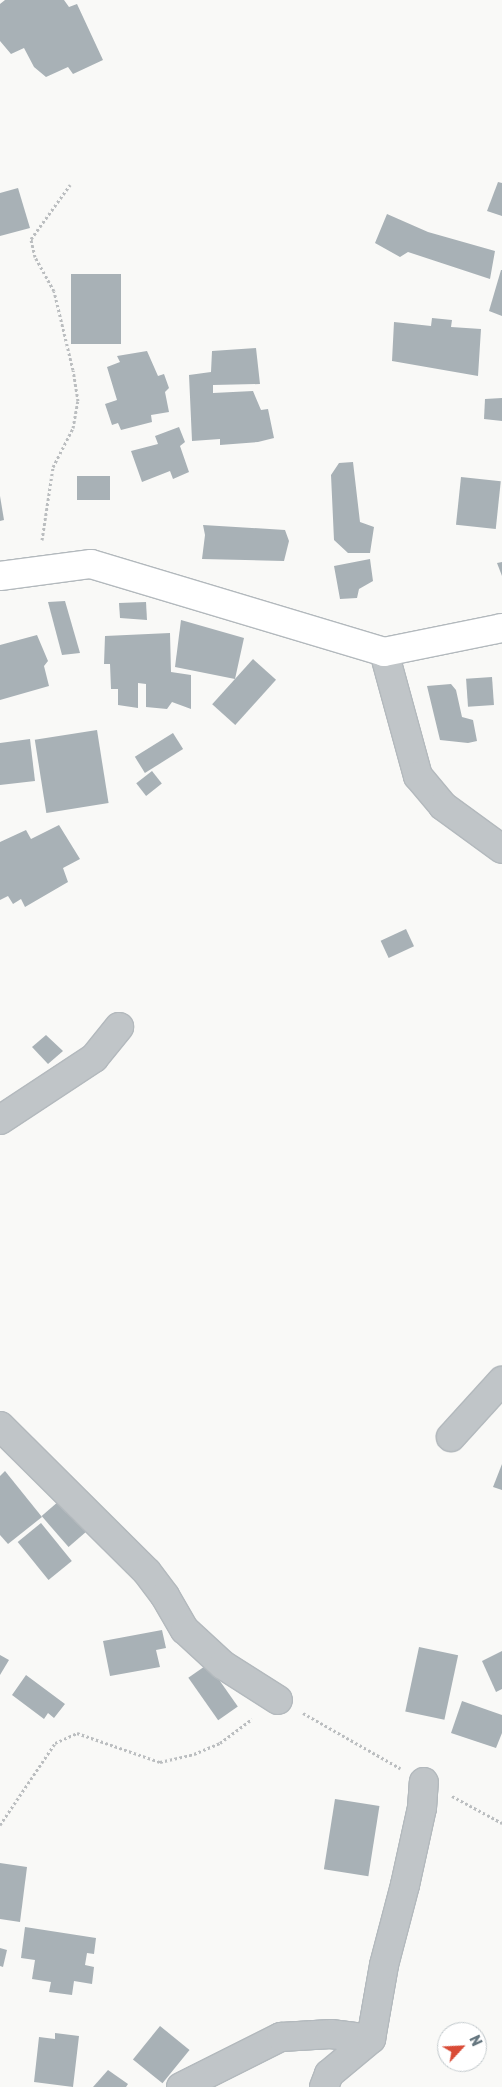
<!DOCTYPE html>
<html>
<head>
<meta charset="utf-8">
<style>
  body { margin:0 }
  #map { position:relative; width:502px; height:2087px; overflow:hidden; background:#f9f9f7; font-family:Rubik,sans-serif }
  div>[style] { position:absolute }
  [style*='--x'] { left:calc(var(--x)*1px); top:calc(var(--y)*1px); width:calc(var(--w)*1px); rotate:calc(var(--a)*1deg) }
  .building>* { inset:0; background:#a8b1b6; transform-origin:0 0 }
  .path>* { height:3px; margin-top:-1.5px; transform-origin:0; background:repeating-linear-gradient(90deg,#bbbec0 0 2.5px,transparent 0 5px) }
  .roads { filter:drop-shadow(1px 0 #b3b9bd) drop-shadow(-1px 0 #b3b9bd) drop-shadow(0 1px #b3b9bd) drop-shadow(0 -1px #b3b9bd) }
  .street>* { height:28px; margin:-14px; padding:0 14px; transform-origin:14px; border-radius:14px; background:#c0c5c8 }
  .secondary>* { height:28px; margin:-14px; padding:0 14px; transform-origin:14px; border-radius:14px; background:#fff }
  span { translate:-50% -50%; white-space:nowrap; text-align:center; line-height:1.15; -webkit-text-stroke:5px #fff; paint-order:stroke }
  .north { position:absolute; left:437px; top:2022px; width:50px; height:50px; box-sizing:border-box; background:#fff; border:1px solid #c2c9cc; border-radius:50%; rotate:65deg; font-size:14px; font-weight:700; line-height:20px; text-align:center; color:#667780 }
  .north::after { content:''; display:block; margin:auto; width:18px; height:22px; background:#d94b36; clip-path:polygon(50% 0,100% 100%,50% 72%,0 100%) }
</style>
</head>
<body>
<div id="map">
  <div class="building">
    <i style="clip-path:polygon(5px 0,64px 0,69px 7px,77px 4px,103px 60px,73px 74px,68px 67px,46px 77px,34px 67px,24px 48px,11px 54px,0 41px,0 4px)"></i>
    <i style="clip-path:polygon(498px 182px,502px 183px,502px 216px,487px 211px)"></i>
    <i style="clip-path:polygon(18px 188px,30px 228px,0 236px,0 193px)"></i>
    <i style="clip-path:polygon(387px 214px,428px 232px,495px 251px,490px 279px,408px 252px,400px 257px,375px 243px)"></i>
    <i style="clip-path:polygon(501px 270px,502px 270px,502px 316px,489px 311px)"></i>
    <i style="left:71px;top:274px;width:50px;height:70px"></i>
    <i style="clip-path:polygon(432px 318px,452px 320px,451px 327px,481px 329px,478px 376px,392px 361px,394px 322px,431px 326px)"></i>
    <i style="clip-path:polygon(256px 348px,260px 384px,213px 385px,213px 393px,253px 391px,261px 410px,268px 409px,274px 438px,258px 442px,220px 445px,220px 439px,192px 441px,189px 375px,211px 372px,212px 351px)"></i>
    <i style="clip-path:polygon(147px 351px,158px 376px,164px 374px,169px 388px,165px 392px,169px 412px,151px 415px,152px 422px,121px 430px,118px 423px,112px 425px,105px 404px,117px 400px,107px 367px,120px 362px,117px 356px)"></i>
    <i style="clip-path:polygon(502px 398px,502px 421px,484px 419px,485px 399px)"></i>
    <i style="clip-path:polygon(179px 427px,185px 442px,180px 446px,189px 472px,173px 479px,170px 471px,142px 482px,131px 451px,158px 444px,155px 436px)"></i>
    <i style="clip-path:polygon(353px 462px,360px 522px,374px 527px,370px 553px,348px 553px,334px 540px,331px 475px,339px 463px)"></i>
    <i style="left:77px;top:476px;width:33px;height:24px"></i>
    <i style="left:461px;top:477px;width:40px;height:48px;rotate:6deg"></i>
    <i style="clip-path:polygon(0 496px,4px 520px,0 521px)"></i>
    <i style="clip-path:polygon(203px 525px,285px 530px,289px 541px,284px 561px,202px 559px,205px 535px)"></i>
    <i style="clip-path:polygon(370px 559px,373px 581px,359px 589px,357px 598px,340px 599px,334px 566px)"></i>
    <i style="clip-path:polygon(502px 562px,502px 576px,497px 563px)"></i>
    <i style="clip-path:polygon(65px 601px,80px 653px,62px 655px,48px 602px)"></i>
    <i style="clip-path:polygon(146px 602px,147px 620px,120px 618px,119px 603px)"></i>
    <i style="clip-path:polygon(181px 620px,244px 638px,235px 679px,175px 667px)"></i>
    <i style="clip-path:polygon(170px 633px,171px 672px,191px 675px,191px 709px,172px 702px,167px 709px,146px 707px,146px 684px,138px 683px,138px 708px,118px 705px,118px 689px,111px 689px,110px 664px,104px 664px,105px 636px)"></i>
    <i style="clip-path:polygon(37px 635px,48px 661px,44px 666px,49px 686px,0 700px,0 645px)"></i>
    <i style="left:253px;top:659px;width:31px;height:61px;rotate:42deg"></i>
    <i style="left:492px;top:677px;width:28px;height:26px;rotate:86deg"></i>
    <i style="clip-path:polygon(451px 684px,456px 690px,462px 717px,473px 720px,477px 741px,468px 743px,440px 740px,427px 686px)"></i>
    <i style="left:97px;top:730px;width:74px;height:63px;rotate:81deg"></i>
    <i style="left:173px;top:733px;width:19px;height:45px;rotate:58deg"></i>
    <i style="clip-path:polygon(30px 739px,35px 781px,0 785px,0 743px)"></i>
    <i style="left:152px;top:771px;width:16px;height:20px;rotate:52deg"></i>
    <i style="clip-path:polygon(59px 825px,80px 859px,63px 868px,68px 882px,25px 907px,21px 899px,13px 904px,8px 896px,0 900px,0 842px,26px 830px,31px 839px)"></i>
    <i style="left:406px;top:929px;width:19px;height:28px;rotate:65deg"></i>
    <i style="clip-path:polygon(46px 1035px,63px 1051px,48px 1064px,32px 1047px)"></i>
    <i style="clip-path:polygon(502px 1464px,502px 1490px,493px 1487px)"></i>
    <i style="clip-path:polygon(5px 1471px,42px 1517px,8px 1544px,0 1535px,0 1476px)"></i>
    <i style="left:59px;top:1501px;width:41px;height:23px;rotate:49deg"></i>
    <i style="left:41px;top:1523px;width:49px;height:30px;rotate:51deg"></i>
    <i style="clip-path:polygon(162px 1630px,166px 1648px,156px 1650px,160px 1667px,110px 1676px,103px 1641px)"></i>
    <i style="left:419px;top:1647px;width:40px;height:66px;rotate:12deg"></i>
    <i style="clip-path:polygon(502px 1651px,502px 1689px,496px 1692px,482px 1661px)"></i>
    <i style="clip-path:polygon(0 1655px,9px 1660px,0 1675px)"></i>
    <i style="left:208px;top:1664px;width:52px;height:24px;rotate:55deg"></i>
    <i style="clip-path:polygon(26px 1675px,65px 1704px,54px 1718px,48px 1713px,44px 1719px,12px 1695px)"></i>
    <i style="clip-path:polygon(462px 1701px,502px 1715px,502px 1733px,496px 1748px,451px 1733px)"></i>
    <i style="left:335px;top:1799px;width:45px;height:71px;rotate:9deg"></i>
    <i style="clip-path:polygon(0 1863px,27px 1867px,20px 1922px,0 1919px)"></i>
    <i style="clip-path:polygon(25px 1927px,96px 1938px,94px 1954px,87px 1953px,85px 1965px,94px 1967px,92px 1984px,74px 1981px,72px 1995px,49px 1992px,51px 1982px,32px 1979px,35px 1960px,21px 1958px)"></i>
    <i style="clip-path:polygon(0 1948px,7px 1950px,3px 1967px,0 1966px)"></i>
    <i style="left:160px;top:2026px;width:38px;height:43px;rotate:39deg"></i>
    <i style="clip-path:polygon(55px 2033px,79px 2036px,73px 2087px,34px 2082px,39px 2037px,55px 2039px)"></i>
    <i style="clip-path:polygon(108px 2070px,128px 2084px,126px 2087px,93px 2087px)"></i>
  </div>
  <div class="path">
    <i style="--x:42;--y:540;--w:74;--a:-81.4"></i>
    <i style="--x:53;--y:467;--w:44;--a:-62.9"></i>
    <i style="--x:73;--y:428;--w:27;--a:-80"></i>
    <i style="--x:78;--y:401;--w:31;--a:-99"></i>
    <i style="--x:73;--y:370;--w:81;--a:-103.5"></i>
    <i style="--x:54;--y:291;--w:39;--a:-119"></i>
    <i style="--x:35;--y:257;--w:18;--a:-103"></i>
    <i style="--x:31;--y:239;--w:67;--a:-54.2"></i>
    <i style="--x:303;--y:1713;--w:112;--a:29.6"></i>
    <i style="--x:452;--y:1796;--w:57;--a:28.4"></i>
    <i style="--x:0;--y:1825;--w:99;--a:-56.1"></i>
    <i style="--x:55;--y:1743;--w:24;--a:-24"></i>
    <i style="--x:77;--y:1733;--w:88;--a:19.3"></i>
    <i style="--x:160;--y:1762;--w:35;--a:-13"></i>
    <i style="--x:194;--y:1754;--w:28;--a:-23"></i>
    <i style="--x:220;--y:1743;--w:40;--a:-37"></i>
  </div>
  <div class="roads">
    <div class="street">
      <i style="--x:384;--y:652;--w:129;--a:74.7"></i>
      <i style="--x:418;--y:776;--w:39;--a:50"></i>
      <i style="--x:443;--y:806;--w:73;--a:36.1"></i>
      <i style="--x:0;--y:1120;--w:113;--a:-33.4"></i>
      <i style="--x:94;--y:1058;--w:40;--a:-51"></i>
      <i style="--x:0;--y:1426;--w:207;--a:44.8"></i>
      <i style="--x:147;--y:1572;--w:30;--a:53"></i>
      <i style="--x:165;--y:1596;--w:39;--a:60"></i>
      <i style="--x:185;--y:1630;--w:52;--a:42.6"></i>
      <i style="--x:223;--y:1665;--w:65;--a:32.5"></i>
      <i style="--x:451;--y:1437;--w:76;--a:-47.7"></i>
      <i style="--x:181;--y:2087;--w:112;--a:-26.6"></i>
      <i style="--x:281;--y:2037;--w:50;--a:-3.4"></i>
      <i style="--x:331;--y:2034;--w:40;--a:7.1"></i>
      <i style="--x:324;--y:2087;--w:14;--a:-69"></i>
      <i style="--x:329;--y:2074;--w:55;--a:-39.8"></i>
      <i style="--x:371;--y:2039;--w:75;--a:-80"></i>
      <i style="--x:384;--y:1965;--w:83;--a:-75.3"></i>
      <i style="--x:405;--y:1885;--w:79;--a:-77.6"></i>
      <i style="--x:422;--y:1808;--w:26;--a:-86"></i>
    </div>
    <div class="secondary">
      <i style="--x:0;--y:576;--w:92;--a:-7.5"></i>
      <i style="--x:91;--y:564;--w:306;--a:16.7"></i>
      <i style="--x:384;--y:652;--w:120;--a:-11.5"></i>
    </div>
  </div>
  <div class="north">N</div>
</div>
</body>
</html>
